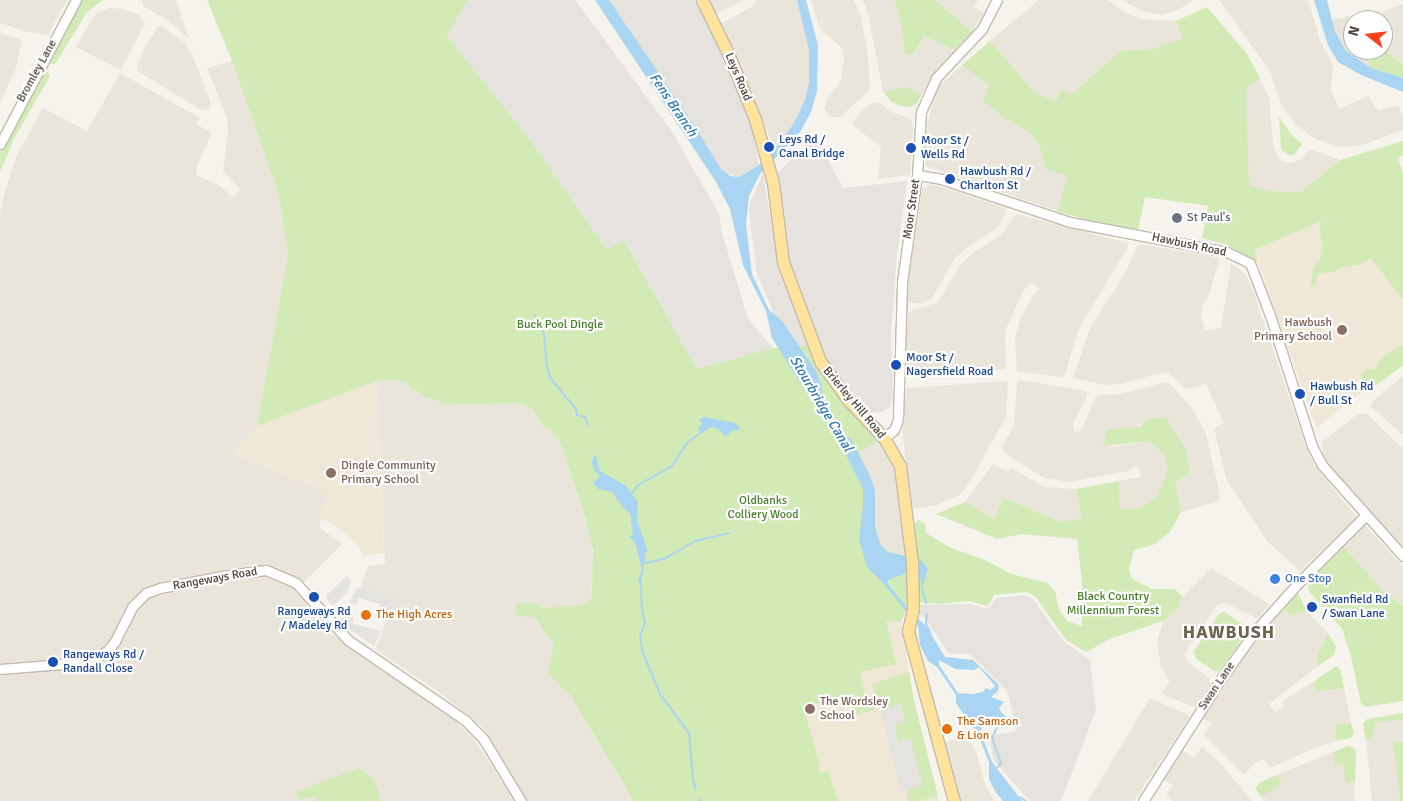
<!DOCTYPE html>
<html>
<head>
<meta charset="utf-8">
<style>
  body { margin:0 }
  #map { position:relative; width:1403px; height:801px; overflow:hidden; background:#f6f3ec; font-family:Signika,sans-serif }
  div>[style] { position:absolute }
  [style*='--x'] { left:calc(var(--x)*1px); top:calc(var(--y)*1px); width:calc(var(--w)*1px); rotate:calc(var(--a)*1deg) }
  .residential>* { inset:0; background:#eae5da }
  .industrial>* { inset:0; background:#e6e2dd }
  .education>* { inset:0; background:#efe8d6 }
  .green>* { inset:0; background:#d2eab5 }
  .parking>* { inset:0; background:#e5e3e0 }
  .water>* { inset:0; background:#a9d4f2 }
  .stream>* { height:2px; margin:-1px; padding:0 1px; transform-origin:1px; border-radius:1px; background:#a9d4f2 }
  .roads { filter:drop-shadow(1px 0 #c2bbae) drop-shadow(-1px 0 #c2bbae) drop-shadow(0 1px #c2bbae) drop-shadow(0 -1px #c2bbae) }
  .minor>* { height:9px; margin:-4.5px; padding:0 4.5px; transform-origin:4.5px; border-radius:4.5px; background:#fff }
  .major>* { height:11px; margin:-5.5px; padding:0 5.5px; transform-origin:5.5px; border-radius:5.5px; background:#ffe39c }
  .dots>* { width:14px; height:14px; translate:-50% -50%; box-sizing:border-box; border:2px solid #fff; border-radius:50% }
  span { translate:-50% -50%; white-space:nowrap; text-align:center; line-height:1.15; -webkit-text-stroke:4.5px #fff; paint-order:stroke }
  .street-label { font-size:12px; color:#4b4439 }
  .transit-label { font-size:12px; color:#164399 }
  .left { translate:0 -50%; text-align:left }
  .worship-label { font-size:12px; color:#5b616d }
  .education-label { font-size:12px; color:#785e54 }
  .right { translate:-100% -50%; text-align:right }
  .park-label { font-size:12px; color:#4a7f2a }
  .shop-label { font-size:12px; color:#366cbe }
  .food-label { font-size:12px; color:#c56008 }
  .water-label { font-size:14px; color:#2e7ab2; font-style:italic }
  .district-label { font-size:18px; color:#6e6250; font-weight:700; letter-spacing:1px }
  .north { position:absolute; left:1343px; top:10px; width:50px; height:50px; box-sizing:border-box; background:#fff; border:1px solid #b7b4b0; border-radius:50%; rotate:286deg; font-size:14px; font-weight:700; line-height:20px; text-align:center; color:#4b4439 }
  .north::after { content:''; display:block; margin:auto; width:18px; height:22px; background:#fc3f1d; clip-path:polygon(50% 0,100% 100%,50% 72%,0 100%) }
</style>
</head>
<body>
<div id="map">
  <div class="residential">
    <i style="clip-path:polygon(0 0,67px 0,48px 35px,24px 31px,0 23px)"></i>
    <i style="clip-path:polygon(142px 0,176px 0,189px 39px,167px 20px,143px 6px)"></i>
    <i style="clip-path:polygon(707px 0,744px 0,718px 13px,713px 11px)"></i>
    <i style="clip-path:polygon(755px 0,797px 0,809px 50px,809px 82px,805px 100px,794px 123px,775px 150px,722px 23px,753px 6px)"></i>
    <i style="clip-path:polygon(811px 0,854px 0,861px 17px,868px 55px,870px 90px,840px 117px,830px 117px,824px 108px,828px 97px,840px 83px,844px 59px,843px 49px,820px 29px)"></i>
    <i style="clip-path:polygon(863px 0,894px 0,901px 23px,905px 54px,913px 54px,924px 36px,955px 50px,932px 75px,922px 94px,907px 88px,883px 92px,868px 13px)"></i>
    <i style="clip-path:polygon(935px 0,978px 0,974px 7px,984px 13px,972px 32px)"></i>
    <i style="clip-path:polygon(1039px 0,1107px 0,1128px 14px,1143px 19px,1176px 21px,1183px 38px,1152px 49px,1120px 51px,1071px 95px,1056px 103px,1035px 93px,990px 41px)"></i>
    <i style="clip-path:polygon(1122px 0,1193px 0,1178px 10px,1160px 15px,1142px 11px)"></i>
    <i style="clip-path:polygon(1219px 0,1308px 0,1320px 40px,1333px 65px,1331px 90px,1339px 109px,1368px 96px,1378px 111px,1398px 105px,1403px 118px,1403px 130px,1362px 145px,1340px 147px,1315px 139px,1294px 123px,1281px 104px,1270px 71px)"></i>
    <i style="clip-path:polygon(1403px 4px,1403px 65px,1383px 48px,1383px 11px)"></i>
    <i style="clip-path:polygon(110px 8px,123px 9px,140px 15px,145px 24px,121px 70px,76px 47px,93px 18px,98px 12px)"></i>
    <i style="clip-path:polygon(1368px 12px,1368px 20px,1353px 20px,1353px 50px,1369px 50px,1369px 67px,1346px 51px,1335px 32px,1331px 20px)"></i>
    <i style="clip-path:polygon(158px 26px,163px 27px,174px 35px,186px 44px,192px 54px,209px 98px,211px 105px,208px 110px,201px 110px,136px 70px,143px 51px)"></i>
    <i style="clip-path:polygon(0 33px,22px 40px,16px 68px,0 103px)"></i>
    <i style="clip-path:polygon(232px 61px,279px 195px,288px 255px,257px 426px,233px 454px,327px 492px,319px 527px,342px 544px,295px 591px,329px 632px,455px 720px,474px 740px,515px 801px,381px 801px,375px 781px,309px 797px,316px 798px,317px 801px,0 801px,0 216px,3px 198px,17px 154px,43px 108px,87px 131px,120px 73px,200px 118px,196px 124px,212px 133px,198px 163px,196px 175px,220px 186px,233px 197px,240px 189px,223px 171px,228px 132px,227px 118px,207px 68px)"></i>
    <i style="clip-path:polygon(962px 65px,989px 87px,1007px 120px,1028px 131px,1039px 144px,1046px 169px,1069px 176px,1057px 211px,926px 166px,924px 140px,936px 89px)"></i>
    <i style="clip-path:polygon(1260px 78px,1269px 97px,1273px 143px,1276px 154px,1281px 161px,1289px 163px,1300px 160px,1310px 149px,1340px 160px,1301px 192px,1267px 191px,1248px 185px,1246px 101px,1247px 87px)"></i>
    <i style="clip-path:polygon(874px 102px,881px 104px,891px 112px,910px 118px,913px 126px,910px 175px,878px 179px,881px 147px,851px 124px,863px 109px)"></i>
    <i style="clip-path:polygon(932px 184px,999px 206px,1006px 210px,1005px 215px,998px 227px,967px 248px,955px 258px,932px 298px,923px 303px,910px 303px,905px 301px,922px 189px)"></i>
    <i style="clip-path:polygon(1016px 214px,1127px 243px,1128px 247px,1079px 329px,1064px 377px,1017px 372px,1015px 339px,1020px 319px,1033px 296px,1040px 288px,1032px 283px,1024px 290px,1005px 331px,1006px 369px,909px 377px,906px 373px,907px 315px,912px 310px,937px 303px,961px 264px,974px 252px,1002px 234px)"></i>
    <i style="clip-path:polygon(1141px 244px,1220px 258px,1208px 298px,1202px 306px,1201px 317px,1205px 331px,1221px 328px,1231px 263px,1245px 274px,1251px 285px,1307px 450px,1315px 467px,1357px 517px,1300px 571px,1268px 542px,1226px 479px,1214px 428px,1224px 423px,1206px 384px,1186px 389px,1168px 373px,1156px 374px,1121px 384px,1105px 385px,1073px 378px,1090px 328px,1126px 271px,1138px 245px)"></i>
    <i style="clip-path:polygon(1403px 376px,1403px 435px,1371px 407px,1372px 402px)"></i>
    <i style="clip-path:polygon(397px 380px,408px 384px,412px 390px,417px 391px,424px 397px,434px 399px,445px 405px,519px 403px,532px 409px,544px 428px,548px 428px,560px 442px,591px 537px,593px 561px,591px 599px,581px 605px,543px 608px,535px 603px,517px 616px,535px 616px,546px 635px,554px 643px,548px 674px,570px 695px,634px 801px,527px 801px,481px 725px,440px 693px,375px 649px,395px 599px,360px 589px,368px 566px,385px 564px,377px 381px)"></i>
    <i style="clip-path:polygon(1021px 380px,1086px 391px,1088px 395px,1073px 424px,1074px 432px,1078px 432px,1082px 428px,1095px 398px,1101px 394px,1113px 395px,1128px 392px,1166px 382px,1173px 387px,1195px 412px,1206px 434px,1220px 495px,1219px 501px,1181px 512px,1175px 482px,1190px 474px,1187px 452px,1166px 417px,1148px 419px,1109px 447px,1150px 441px,1164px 454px,1169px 470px,1158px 495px,1148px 503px,1135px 509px,1120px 509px,1119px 481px,1140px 477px,1141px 472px,1135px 466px,1128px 471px,1069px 482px,1044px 478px,1025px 466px,1004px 453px,1002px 447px,1014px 425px,1017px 383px)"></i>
    <i style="clip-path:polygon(1008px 381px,1006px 417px,968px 485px,961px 494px,950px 499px,933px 506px,911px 509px,902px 427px,905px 388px)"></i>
    <i style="clip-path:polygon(1359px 413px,1368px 415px,1403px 449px,1403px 547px,1346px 486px,1326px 460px,1323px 453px,1322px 442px)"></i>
    <i style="clip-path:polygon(880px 441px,892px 457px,907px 556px,888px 552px,881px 546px,877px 537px,874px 514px,875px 490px,858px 451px)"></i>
    <i style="clip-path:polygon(993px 464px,1008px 472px,1012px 468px,1044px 487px,1076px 489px,1082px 518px,1061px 522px,1004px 498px,994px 520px,965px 502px)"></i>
    <i style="clip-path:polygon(1365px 525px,1403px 567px,1403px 606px,1381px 589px,1344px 547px)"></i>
    <i style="clip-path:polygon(1211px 568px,1269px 604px,1258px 619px,1226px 603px,1218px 604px,1185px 653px,1187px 661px,1210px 679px,1210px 685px,1196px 708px,1162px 694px,1170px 680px,1161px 669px,1157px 642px,1163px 621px,1177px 609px,1182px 597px)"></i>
    <i style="clip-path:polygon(1283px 609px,1292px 616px,1301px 611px,1307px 612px,1328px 633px,1317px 657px,1318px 666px,1269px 704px,1275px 712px,1284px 707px,1281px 702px,1313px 682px,1318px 691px,1344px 688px,1351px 723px,1336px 724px,1336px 741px,1317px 747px,1270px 768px,1264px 759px,1255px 763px,1244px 775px,1204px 735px,1211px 723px,1203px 719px,1225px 682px)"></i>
    <i style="clip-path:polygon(1150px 698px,1190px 716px,1134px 801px,1088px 801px)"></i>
    <i style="clip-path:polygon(1403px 720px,1403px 742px,1393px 741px,1400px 801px,1372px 801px,1366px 740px,1372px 739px,1376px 722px)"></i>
    <i style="clip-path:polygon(968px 738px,977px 754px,984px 782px,994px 801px,958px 801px,944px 742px)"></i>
    <i style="clip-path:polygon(1202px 747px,1222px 765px,1252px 801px,1172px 801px,1166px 795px,1173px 785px,1164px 780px,1183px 751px,1194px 758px)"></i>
    <i style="clip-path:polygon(1335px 751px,1334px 764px,1345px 764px,1345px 782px,1355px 782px,1354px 801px,1263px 801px,1261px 797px,1281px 783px,1276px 775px)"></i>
  </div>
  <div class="industrial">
    <i style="clip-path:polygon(468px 0,575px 0,671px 130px,719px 214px,722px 233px,748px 319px,773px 348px,697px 369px,625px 241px,607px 250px,528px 137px,447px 36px)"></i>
    <i style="clip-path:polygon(607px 0,699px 0,750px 119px,759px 165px,739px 177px,724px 173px,681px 106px)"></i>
    <i style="clip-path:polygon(816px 137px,843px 188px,907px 181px,897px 255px,891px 333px,893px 394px,890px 407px,882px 412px,866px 413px,833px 376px,820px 350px,785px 247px,777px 173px)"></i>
    <i style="clip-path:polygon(763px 173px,776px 251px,802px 332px,809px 345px,799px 347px,782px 321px,775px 316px,757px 274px,749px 212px,750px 203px)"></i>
    <i style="clip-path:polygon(1025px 595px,1033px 599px,1063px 641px,1090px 660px,1096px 710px,1061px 801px,1030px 801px,994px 761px,989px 736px,1016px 731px,1008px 692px,970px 654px,949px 654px,927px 621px,919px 613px,919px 605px,970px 604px,988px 609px,996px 598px)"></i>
  </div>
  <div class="education">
    <i style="clip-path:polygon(1342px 218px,1403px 300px,1403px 360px,1316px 428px,1254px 250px,1322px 221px)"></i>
    <i style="clip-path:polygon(377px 381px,384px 553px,364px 556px,358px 546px,342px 531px,321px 518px,327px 492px,233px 454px,257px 426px)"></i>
    <i style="clip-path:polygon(739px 611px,901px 621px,914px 701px,939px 801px,778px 801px)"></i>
  </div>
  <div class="green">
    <i style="clip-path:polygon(81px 0,103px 0,87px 12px,55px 64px,51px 64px,49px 60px)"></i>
    <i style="clip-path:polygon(207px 0,468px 0,447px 36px,528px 137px,607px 250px,624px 240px,697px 369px,773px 348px,809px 345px,813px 360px,826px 379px,880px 441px,859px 452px,875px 490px,874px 514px,877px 537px,881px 546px,888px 552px,907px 556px,908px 606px,901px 621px,886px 621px,896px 664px,860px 672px,865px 695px,876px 710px,852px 716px,848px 698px,803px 706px,819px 762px,819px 773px,829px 772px,838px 801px,634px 801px,570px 695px,548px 674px,554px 643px,546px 635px,535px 617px,516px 616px,516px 603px,535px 603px,543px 608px,581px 605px,591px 599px,592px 591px,593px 550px,586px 520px,560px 442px,548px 428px,544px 428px,532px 409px,519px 403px,445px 405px,434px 399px,424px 397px,417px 391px,412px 390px,408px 384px,397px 380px,377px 381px,257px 426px,288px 255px,279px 195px,231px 58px)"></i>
    <i style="clip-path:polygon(894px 0,935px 0,972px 32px,955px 50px,924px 36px,913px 54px,905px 54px,901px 23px)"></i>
    <i style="clip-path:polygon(1207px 7px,1247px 54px,1260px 78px,1247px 87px,1246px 100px,1249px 185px,1267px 191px,1301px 192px,1340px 160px,1403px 141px,1403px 155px,1398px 158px,1403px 174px,1403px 300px,1371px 258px,1361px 264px,1343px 267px,1330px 273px,1324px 272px,1317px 276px,1315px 286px,1311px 286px,1313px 267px,1320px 260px,1323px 248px,1319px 228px,1322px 221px,1254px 250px,1258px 262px,1227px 245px,1202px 238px,1208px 206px,1145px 197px,1138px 230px,1090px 221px,1057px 211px,1068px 176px,1046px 169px,1039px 144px,1028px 131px,1007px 120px,983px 101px,989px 86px,962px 65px,990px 41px,1035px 93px,1056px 102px,1061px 89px,1071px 95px,1120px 51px,1152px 49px,1183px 38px,1176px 21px)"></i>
    <i style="clip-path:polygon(1383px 48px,1403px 65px,1403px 78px,1369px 67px,1369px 50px,1383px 50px)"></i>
    <i style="clip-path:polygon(43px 72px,48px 72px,50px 76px,15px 137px,0 172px,0 154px,6px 138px)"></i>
    <i style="clip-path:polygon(907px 87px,922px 94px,917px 103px,912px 107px,901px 106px,892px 102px,883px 92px)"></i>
    <i style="clip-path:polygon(1279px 116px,1291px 134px,1302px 144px,1295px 154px,1291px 156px,1281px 150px)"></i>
    <i style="clip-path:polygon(1403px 344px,1403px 365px,1377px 385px,1369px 387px,1363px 383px,1361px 375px,1366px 369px,1374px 369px,1382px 358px)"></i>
    <i style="clip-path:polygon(1166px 417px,1186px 450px,1190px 474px,1175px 482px,1181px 512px,1169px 533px,1153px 545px,1134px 550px,1129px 570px,1132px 579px,1152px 589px,1175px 589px,1182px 597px,1177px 609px,1163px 621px,1112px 638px,1086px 652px,1066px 640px,1035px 596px,1027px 592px,994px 595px,988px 606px,969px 601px,939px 604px,918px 602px,915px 573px,920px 577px,922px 587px,916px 559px,915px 523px,918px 520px,925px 524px,926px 533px,949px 547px,985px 560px,1011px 574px,1048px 583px,1055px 591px,1059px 610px,1067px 621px,1082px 626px,1082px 582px,1077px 539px,1021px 534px,997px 539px,936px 514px,965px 502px,994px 519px,1004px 498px,1061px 522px,1082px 518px,1076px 489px,1119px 481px,1120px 509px,1135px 509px,1148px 503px,1158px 495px,1168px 470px,1164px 454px,1149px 441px,1103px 446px,1107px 430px,1139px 427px,1148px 419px)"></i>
    <i style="clip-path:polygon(1344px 547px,1381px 589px,1403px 606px,1403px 701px,1367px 707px,1361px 704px,1351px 656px,1342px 629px,1309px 591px,1308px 582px)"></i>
    <i style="clip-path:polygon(1298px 593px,1307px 612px,1301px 611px,1292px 616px,1283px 609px)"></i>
    <i style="clip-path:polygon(1224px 612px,1247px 627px,1247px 632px,1220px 671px,1215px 671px,1196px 659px,1194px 651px,1219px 614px)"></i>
    <i style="clip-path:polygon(1328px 633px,1336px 647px,1334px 655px,1318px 666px,1317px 657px)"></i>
    <i style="clip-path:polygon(1336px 666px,1340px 669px,1344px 688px,1317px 691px,1313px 682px)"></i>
    <i style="clip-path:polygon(909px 672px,914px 701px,938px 796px,918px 801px,908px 801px,907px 790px,922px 785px,910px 739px,898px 742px,894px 724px,901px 704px,881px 710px,872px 684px)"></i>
    <i style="clip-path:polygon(1403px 713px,1403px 720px,1376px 722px,1372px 739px,1366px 740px,1363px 724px,1367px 719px)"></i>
    <i style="clip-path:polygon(1351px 723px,1354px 733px,1351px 738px,1336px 741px,1336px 724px)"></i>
    <i style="clip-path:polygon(1393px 741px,1403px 742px,1403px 801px,1400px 801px)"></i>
    <i style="clip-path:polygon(1349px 746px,1355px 748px,1356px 754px,1355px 782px,1345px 783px,1344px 764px,1334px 765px,1335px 751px)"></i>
    <i style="clip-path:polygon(360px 768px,375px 781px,381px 801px,317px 801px,315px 798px,309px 797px,300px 800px,294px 792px)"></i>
    <i style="clip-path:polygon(1276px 775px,1282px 783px,1261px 797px,1255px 789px,1259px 783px)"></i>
  </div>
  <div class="parking">
    <i style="clip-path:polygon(347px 576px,351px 580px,347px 593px,333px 606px,325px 597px)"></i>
    <i style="clip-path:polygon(357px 587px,397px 597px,388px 617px,379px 615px,380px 604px,359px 598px,356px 605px,349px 603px)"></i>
    <i style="clip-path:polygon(338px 614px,354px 618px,353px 624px,381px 631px,374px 646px,346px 627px)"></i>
    <i style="clip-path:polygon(901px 704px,905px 722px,894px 724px,898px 742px,910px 739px,922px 785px,901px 792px,881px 710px)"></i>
  </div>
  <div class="water">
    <i style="clip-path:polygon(evenodd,595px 0,609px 0,694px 125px,721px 169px,730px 176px,739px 177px,759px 165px,775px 150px,794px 123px,805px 100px,809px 82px,809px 50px,797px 0,806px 0,818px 45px,817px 91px,811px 112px,800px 132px,760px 174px,749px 196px,746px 224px,752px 274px,769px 310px,782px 321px,816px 371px,821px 384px,822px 405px,841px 433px,851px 439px,869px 474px,875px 490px,875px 527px,881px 546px,888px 552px,921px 560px,928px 569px,922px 588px,920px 577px,910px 572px,888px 580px,887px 583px,909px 610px,926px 626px,945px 657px,973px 660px,999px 685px,998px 691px,991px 697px,1004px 702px,999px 708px,1001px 712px,1008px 718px,1008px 725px,997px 727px,996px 722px,985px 723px,980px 731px,992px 762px,1022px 801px,1003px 801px,995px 791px,989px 779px,989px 762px,977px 732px,972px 727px,956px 703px,956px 695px,937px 667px,928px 661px,920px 645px,918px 626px,884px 584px,867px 567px,859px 539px,863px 505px,863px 489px,841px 445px,839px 434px,803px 387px,772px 338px,766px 311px,743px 265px,730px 209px,716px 182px,595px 0,939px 660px,955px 669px,974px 670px,979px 667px,995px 686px,991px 690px,986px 688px,983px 692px,972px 694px,958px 693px,939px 665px,939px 660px)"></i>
    <i style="clip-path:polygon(1314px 0,1327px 0,1335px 32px,1346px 51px,1371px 68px,1403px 78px,1403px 92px,1361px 75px,1338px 62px,1328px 45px)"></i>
    <i style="clip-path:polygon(704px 417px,735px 423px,741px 429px,731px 431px,726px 437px,718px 429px,712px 427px,701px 433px,698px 429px,702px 424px,699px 419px)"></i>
    <i style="clip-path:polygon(595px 454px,600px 471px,626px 486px,638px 502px,637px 521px,647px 549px,641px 584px,638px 581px,642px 569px,635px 543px,629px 536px,633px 535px,630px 513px,623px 508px,612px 492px,598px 489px,593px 483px,600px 476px,593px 469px,592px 461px)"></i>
  </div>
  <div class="stream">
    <i style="--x:535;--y:315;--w:21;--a:65"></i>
    <i style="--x:544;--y:334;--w:32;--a:85"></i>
    <i style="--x:547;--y:366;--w:14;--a:73"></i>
    <i style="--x:551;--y:379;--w:39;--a:50"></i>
    <i style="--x:576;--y:409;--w:6;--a:81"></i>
    <i style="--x:577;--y:415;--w:8;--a:14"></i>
    <i style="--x:585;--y:417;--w:9;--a:69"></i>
    <i style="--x:631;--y:495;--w:12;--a:-55"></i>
    <i style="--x:638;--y:485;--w:39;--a:-29"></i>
    <i style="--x:672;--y:466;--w:27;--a:-57"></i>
    <i style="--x:687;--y:443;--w:17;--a:-36"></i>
    <i style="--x:646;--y:563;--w:18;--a:-13"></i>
    <i style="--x:664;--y:559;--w:36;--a:-30"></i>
    <i style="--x:695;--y:541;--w:35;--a:-13"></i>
    <i style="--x:641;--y:584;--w:23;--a:88"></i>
    <i style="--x:642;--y:607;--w:17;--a:80"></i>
    <i style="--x:645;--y:624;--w:12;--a:114"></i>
    <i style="--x:640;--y:635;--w:18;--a:81"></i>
    <i style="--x:643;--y:653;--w:44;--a:67.5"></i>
    <i style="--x:660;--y:694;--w:49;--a:53.4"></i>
    <i style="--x:689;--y:733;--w:46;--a:85"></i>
    <i style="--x:693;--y:779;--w:11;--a:75"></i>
    <i style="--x:922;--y:588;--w:16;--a:75"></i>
    <i style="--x:927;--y:614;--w:9;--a:96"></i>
    <i style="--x:926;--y:623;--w:13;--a:67"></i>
    <i style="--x:997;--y:727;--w:12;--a:114"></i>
    <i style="--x:992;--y:738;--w:27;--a:70"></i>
    <i style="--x:1001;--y:763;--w:6;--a:129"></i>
    <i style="--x:1020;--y:797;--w:7;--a:34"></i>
    <i style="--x:700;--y:799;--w:2;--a:90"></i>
  </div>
  <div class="roads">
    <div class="minor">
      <i style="--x:0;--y:144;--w:163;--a:-62.2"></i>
      <i style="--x:917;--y:175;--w:24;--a:9"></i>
      <i style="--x:941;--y:179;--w:136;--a:18.4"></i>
      <i style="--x:1070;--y:222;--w:160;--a:10.8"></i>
      <i style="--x:1227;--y:252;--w:25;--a:26"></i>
      <i style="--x:1250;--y:263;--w:59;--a:69.1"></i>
      <i style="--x:1271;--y:318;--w:134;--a:72.2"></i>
      <i style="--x:1312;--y:446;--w:21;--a:62"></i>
      <i style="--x:1322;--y:465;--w:122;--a:48.3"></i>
      <i style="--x:884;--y:438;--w:13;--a:-39"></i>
      <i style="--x:894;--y:430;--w:12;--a:-70"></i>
      <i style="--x:898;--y:419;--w:137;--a:-88.3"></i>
      <i style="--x:902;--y:282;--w:108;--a:-82"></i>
      <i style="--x:917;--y:175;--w:63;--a:-86.4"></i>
      <i style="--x:921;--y:112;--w:37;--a:-66"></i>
      <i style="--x:936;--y:78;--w:67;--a:-46.8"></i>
      <i style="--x:982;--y:29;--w:33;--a:-63"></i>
      <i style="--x:0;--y:669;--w:88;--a:-4.5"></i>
      <i style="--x:88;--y:662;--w:22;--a:-30"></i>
      <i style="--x:107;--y:651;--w:13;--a:-51"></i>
      <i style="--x:115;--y:641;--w:38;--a:-63"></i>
      <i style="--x:132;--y:607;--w:20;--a:-45"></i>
      <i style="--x:146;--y:593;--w:15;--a:-20"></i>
      <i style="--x:160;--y:588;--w:62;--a:-11.1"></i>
      <i style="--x:221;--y:576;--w:45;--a:-7.6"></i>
      <i style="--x:266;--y:570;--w:33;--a:23"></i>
      <i style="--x:296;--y:583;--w:77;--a:47.6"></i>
      <i style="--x:348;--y:640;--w:142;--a:34.4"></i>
      <i style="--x:465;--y:720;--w:28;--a:46"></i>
      <i style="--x:484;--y:740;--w:71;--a:58.8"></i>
      <i style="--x:1143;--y:801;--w:143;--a:-57.5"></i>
      <i style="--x:1220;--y:680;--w:62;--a:-54.2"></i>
      <i style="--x:1256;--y:630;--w:66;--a:-48.1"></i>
      <i style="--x:1300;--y:581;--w:93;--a:-45"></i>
    </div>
    <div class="major">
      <i style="--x:702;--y:0;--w:59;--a:63.9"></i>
      <i style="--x:728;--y:53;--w:71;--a:67.8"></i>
      <i style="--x:755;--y:119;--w:66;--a:74.3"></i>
      <i style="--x:773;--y:183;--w:80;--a:82.8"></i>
      <i style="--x:783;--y:262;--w:106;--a:69.5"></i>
      <i style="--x:820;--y:361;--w:49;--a:54.1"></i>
      <i style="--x:849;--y:401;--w:51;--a:46.6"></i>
      <i style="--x:884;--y:438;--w:32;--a:60"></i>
      <i style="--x:900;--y:466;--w:98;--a:82.9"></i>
      <i style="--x:912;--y:563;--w:45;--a:88.7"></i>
      <i style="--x:913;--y:608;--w:24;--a:102"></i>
      <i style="--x:908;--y:631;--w:176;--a:74.9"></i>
    </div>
  </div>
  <div class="dots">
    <i style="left:769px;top:147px;background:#1a4fb4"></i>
    <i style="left:911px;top:148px;background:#1a4fb4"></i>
    <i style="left:950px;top:179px;background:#1a4fb4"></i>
    <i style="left:1177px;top:218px;background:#6b7280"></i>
    <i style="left:1342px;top:330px;background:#8d6e63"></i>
    <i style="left:896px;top:365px;background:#1a4fb4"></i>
    <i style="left:1300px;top:394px;background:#1a4fb4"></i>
    <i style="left:331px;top:473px;background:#8d6e63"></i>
    <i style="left:1275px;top:579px;background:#3f7fe0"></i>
    <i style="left:314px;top:597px;background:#1a4fb4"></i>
    <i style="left:1312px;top:607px;background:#1a4fb4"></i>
    <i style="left:366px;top:615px;background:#e8710a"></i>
    <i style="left:53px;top:662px;background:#1a4fb4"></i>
    <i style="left:810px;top:709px;background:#8d6e63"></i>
    <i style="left:947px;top:729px;background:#e8710a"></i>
  </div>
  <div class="street-label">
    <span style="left:37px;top:71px;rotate:-61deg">Bromley Lane</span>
    <span style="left:738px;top:77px;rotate:67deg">Leys Road</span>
    <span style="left:912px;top:209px;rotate:-82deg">Moor Street</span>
    <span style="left:1189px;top:245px;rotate:12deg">Hawbush Road</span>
    <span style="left:854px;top:403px;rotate:50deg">Brierley Hill Road</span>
    <span style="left:215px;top:579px;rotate:-10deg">Rangeways Road</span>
    <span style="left:1217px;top:686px;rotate:-56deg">Swan Lane</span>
  </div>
  <div class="transit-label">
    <span class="left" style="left:779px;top:147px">Leys Rd /<br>Canal Bridge</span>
    <span class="left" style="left:921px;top:148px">Moor St /<br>Wells Rd</span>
    <span class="left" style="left:960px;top:179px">Hawbush Rd /<br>Charlton St</span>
    <span class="left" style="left:906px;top:365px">Moor St /<br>Nagersfield Road</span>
    <span class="left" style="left:1310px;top:394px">Hawbush Rd<br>/ Bull St</span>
    <span class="left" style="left:1322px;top:607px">Swanfield Rd<br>/ Swan Lane</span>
    <span style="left:314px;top:619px">Rangeways Rd<br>/ Madeley Rd</span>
    <span class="left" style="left:63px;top:662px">Rangeways Rd /<br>Randall Close</span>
  </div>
  <div class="worship-label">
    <span class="left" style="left:1187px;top:218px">St Paul's</span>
  </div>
  <div class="education-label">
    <span class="right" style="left:1332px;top:330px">Hawbush<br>Primary School</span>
    <span class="left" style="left:341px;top:473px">Dingle Community<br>Primary School</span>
    <span class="left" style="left:820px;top:709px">The Wordsley<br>School</span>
  </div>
  <div class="park-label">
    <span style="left:560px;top:325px">Buck Pool Dingle</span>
    <span style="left:763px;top:508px">Oldbanks<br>Colliery Wood</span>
    <span style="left:1113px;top:604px">Black Country<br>Millennium Forest</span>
  </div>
  <div class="shop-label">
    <span class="left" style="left:1285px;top:579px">One Stop</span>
  </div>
  <div class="food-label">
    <span class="left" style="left:376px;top:615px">The High Acres</span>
    <span class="left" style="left:957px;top:729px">The Samson<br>&amp; Lion</span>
  </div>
  <div class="water-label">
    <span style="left:673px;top:105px;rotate:56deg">Fens Branch</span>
    <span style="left:821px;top:404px;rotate:59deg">Stourbridge Canal</span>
  </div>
  <div class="district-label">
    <span style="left:1229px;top:632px">HAWBUSH</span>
  </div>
  <div class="north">N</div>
</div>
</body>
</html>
